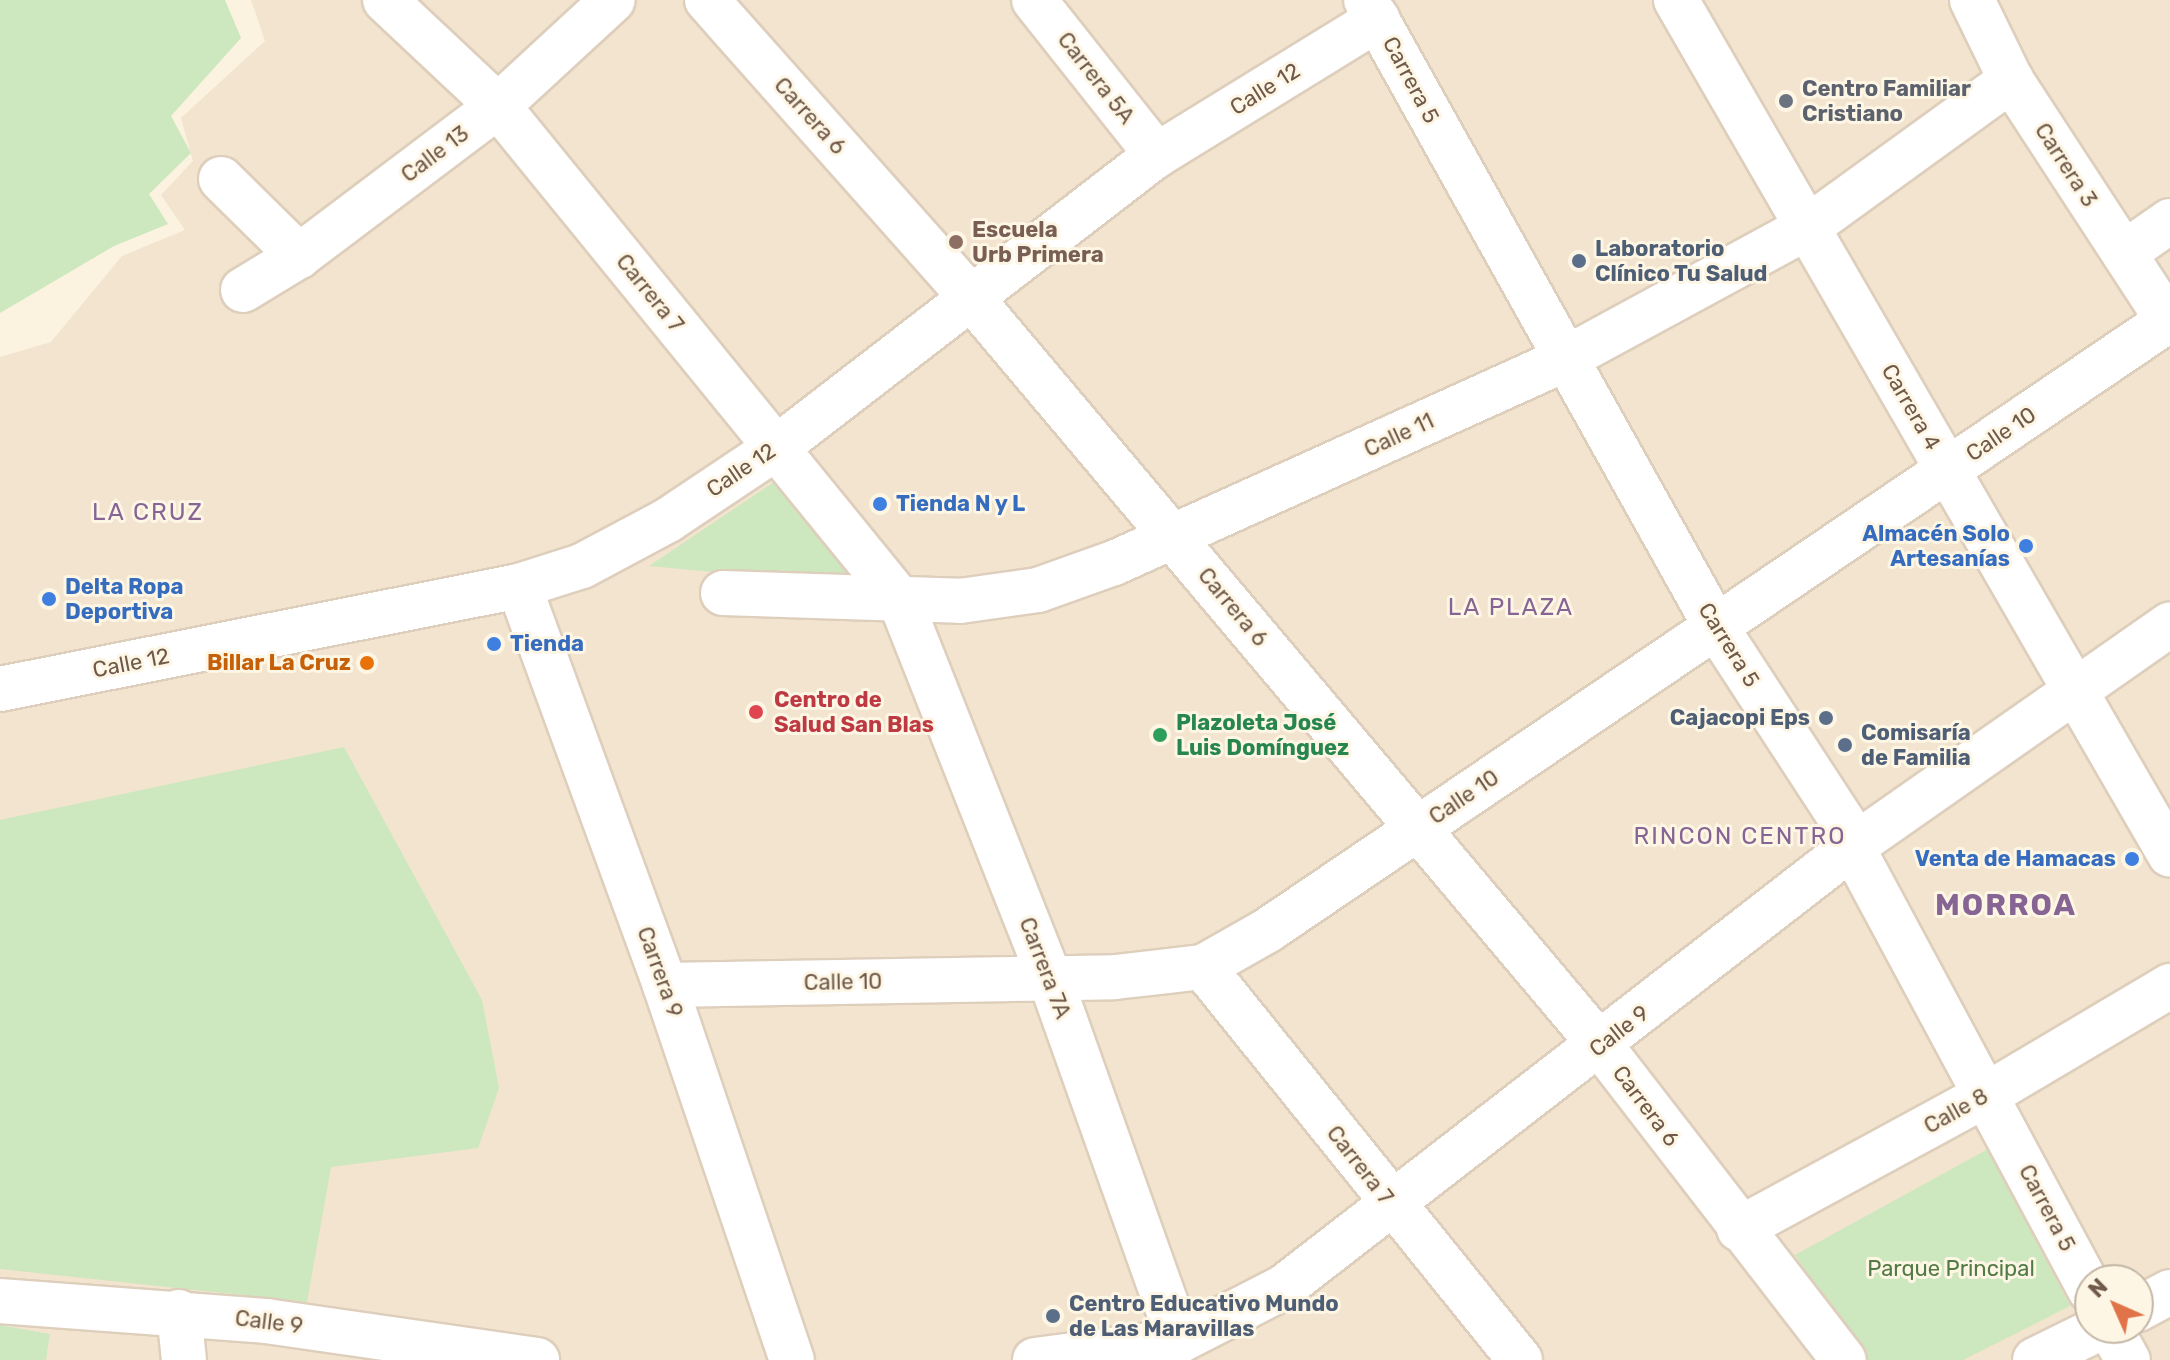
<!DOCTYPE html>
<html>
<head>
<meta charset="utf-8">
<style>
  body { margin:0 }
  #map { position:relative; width:2170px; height:1360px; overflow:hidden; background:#fbf2df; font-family:Rubik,sans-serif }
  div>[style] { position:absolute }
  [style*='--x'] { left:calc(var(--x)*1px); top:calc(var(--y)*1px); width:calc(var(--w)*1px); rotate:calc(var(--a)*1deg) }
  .residential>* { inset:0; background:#f2e4ce }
  .green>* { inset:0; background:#cde7bf }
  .roads { filter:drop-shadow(2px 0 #decebc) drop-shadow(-2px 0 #decebc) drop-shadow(0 2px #decebc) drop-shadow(0 -2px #decebc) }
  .minor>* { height:44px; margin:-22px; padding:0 22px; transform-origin:22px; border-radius:22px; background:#fff }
  .dots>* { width:22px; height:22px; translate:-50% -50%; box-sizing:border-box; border:4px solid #fef6e5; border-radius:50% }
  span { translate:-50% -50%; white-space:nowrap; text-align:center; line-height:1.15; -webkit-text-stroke:6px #fef6e5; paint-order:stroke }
  .street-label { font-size:22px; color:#705948 }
  .worship-label { font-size:22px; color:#5b616d; font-weight:700 }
  .left { translate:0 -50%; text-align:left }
  .education-label { font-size:22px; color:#785e54; font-weight:700 }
  .service-label { font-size:22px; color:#4e5e75; font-weight:700 }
  .right { translate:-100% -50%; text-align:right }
  .shop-label { font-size:22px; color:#366cbe; font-weight:700 }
  .food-label { font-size:22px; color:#c56008; font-weight:700 }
  .health-label { font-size:22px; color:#be3a42; font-weight:700 }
  .leisure-label { font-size:22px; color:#27864d; font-weight:700 }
  .park-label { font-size:22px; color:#517b44 }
  .neighbourhood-label { font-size:24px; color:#866493; letter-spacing:2px }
  .district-label { font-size:30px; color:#866493; font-weight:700; letter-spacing:2px }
  .north { position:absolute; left:2074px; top:1264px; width:80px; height:80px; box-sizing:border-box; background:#fef6e5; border:2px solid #c5b7a6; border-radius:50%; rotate:315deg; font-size:22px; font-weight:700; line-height:32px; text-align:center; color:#705948 }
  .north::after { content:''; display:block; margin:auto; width:28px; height:36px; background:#e17348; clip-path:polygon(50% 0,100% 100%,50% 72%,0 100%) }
</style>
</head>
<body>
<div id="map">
  <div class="residential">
    <i style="clip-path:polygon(evenodd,251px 0,2170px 0,2170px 1360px,46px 1360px,50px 1334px,0 1325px,0 357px,51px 342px,122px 256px,185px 230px,161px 195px,193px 161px,181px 118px,265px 41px,251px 0,2090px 1280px,2138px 1280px,2138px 1328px,2090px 1328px,2090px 1280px)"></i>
  </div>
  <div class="green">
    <i style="clip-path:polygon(0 0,225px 0,241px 38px,171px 116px,191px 153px,149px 194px,168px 224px,114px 246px,0 313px)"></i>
    <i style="clip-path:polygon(774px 482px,873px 578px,861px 586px,649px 566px)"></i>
    <i style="clip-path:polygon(344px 747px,482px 1000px,499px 1088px,478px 1148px,331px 1167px,307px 1302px,0 1269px,0 820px)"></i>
    <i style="clip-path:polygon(1988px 1149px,2070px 1306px,1963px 1360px,1867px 1360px,1795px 1255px)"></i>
    <i style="clip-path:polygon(0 1325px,50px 1334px,46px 1360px,0 1360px)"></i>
  </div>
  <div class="roads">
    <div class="minor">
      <i style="--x:385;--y:0;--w:155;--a:43.2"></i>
      <i style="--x:498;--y:106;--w:637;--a:50.86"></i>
      <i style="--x:900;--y:600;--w:407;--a:68.4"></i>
      <i style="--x:1050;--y:978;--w:385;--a:70.4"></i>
      <i style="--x:707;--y:0;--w:400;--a:48.4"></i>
      <i style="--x:972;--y:299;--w:977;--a:49.9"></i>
      <i style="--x:1601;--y:1046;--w:397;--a:52.3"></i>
      <i style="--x:1034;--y:0;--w:198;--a:51.6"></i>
      <i style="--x:1366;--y:0;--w:718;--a:60.83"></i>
      <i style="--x:1716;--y:627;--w:233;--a:56.9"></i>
      <i style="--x:1843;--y:822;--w:27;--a:70"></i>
      <i style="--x:1852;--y:847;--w:503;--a:61.75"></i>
      <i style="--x:1676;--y:0;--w:987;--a:59.98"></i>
      <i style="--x:1972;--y:0;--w:89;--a:64"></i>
      <i style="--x:2011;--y:80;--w:291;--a:56.9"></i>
      <i style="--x:221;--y:179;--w:110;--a:44.6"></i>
      <i style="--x:2124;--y:253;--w:56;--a:-34.8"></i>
      <i style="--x:243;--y:290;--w:66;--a:-31.3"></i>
      <i style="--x:299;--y:256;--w:249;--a:-37"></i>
      <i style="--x:498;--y:106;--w:156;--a:-42.7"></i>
      <i style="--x:519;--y:586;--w:425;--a:69.9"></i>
      <i style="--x:665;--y:985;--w:396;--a:71.3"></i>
      <i style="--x:723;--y:593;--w:237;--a:1.9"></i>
      <i style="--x:960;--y:601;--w:79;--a:-8"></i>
      <i style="--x:1038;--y:590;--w:81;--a:-19.6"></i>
      <i style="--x:1114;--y:563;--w:493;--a:-24.3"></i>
      <i style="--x:1563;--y:360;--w:279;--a:-28.5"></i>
      <i style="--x:1808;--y:227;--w:251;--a:-35.9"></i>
      <i style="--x:0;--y:689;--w:529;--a:-11.22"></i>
      <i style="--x:519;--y:586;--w:66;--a:-17.6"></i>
      <i style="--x:582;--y:566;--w:98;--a:-28.1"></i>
      <i style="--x:668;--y:520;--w:130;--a:-33.7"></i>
      <i style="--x:776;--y:448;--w:481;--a:-37.6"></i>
      <i style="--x:1157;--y:155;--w:259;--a:-31.6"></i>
      <i style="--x:1203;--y:967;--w:505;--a:51.11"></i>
      <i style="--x:665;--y:985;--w:450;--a:-1"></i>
      <i style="--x:1115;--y:977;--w:89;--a:-6.5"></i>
      <i style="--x:1203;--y:967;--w:75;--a:-29.6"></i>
      <i style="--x:1268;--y:930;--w:1086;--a:-34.11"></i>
      <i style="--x:1739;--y:1229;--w:283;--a:-28.5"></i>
      <i style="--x:1988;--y:1094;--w:212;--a:-30.7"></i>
      <i style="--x:0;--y:1301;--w:267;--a:4.3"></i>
      <i style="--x:266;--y:1321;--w:274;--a:8.2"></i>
      <i style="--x:2138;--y:1309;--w:36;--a:-28"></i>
      <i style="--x:179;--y:1312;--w:48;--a:84.1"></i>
      <i style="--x:2110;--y:1328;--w:37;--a:61"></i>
      <i style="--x:1035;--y:1360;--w:145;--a:-7.5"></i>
      <i style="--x:1179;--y:1341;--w:118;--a:-27.2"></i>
      <i style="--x:1284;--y:1287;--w:718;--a:-37.76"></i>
      <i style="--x:1852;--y:847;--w:388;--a:-35"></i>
      <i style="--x:2035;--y:1360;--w:72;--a:-26.2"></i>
    </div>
  </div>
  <div class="dots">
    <i style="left:1786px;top:101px;background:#6b7280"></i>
    <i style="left:956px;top:242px;background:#8d6e63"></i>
    <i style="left:1579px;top:261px;background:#5c6f8a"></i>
    <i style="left:880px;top:504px;background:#3f7fe0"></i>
    <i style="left:2026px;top:546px;background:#3f7fe0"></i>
    <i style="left:49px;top:599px;background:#3f7fe0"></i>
    <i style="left:494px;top:644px;background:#3f7fe0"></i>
    <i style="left:367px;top:663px;background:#e8710a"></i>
    <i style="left:756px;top:712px;background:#e0444e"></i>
    <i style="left:1826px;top:718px;background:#5c6f8a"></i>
    <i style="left:1160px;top:735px;background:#2e9e5b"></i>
    <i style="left:1845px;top:745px;background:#5c6f8a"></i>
    <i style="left:2132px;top:859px;background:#3f7fe0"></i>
    <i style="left:1053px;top:1316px;background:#5c6f8a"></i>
  </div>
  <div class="street-label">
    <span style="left:1096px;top:78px;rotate:52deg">Carrera 5A</span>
    <span style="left:1411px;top:80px;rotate:62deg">Carrera 5</span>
    <span style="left:1265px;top:89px;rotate:-32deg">Calle 12</span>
    <span style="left:810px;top:116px;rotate:48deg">Carrera 6</span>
    <span style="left:435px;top:154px;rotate:-37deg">Calle 13</span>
    <span style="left:2066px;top:165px;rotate:57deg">Carrera 3</span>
    <span style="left:650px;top:293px;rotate:51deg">Carrera 7</span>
    <span style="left:1911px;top:407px;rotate:60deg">Carrera 4</span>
    <span style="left:2001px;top:434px;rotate:-34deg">Calle 10</span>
    <span style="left:1399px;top:435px;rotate:-25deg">Calle 11</span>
    <span style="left:741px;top:470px;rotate:-34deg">Calle 12</span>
    <span style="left:1233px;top:607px;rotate:50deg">Carrera 6</span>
    <span style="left:1729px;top:645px;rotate:58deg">Carrera 5</span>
    <span style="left:131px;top:663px;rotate:-11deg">Calle 12</span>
    <span style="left:1464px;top:797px;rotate:-34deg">Calle 10</span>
    <span style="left:1045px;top:968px;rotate:69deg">Carrera 7A</span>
    <span style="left:660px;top:972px;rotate:70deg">Carrera 9</span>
    <span style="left:843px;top:982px;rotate:-1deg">Calle 10</span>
    <span style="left:1619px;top:1031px;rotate:-38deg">Calle 9</span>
    <span style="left:1646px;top:1106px;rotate:53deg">Carrera 6</span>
    <span style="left:1956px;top:1111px;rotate:-29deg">Calle 8</span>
    <span style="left:1360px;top:1165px;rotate:52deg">Carrera 7</span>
    <span style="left:2047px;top:1208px;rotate:62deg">Carrera 5</span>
    <span style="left:269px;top:1322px;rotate:7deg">Calle 9</span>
  </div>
  <div class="worship-label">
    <span class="left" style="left:1802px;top:101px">Centro Familiar<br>Cristiano</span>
  </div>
  <div class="education-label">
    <span class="left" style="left:972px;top:242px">Escuela<br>Urb Primera</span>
  </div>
  <div class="service-label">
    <span class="left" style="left:1595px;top:261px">Laboratorio<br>Clínico Tu Salud</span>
    <span class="right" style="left:1810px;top:718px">Cajacopi Eps</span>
    <span class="left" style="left:1861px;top:745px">Comisaría<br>de Familia</span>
    <span class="left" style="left:1069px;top:1316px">Centro Educativo Mundo<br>de Las Maravillas</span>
  </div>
  <div class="shop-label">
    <span class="left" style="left:896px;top:504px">Tienda N y L</span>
    <span class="right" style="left:2010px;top:546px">Almacén Solo<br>Artesanías</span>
    <span class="left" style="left:65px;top:599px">Delta Ropa<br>Deportiva</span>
    <span class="left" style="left:510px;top:644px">Tienda</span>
    <span class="right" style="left:2116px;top:859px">Venta de Hamacas</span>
  </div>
  <div class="food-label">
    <span class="right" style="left:351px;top:663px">Billar La Cruz</span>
  </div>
  <div class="health-label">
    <span class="left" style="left:774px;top:712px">Centro de<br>Salud San Blas</span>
  </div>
  <div class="leisure-label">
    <span class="left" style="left:1176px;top:735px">Plazoleta José<br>Luis Domínguez</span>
  </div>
  <div class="park-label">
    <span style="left:1951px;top:1269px">Parque Principal</span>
  </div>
  <div class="neighbourhood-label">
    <span style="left:148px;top:513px">LA CRUZ</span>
    <span style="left:1511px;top:608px">LA PLAZA</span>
    <span style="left:1740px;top:837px">RINCON CENTRO</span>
  </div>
  <div class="district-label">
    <span style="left:2006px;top:905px">MORROA</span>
  </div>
  <div class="north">N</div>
</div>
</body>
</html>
